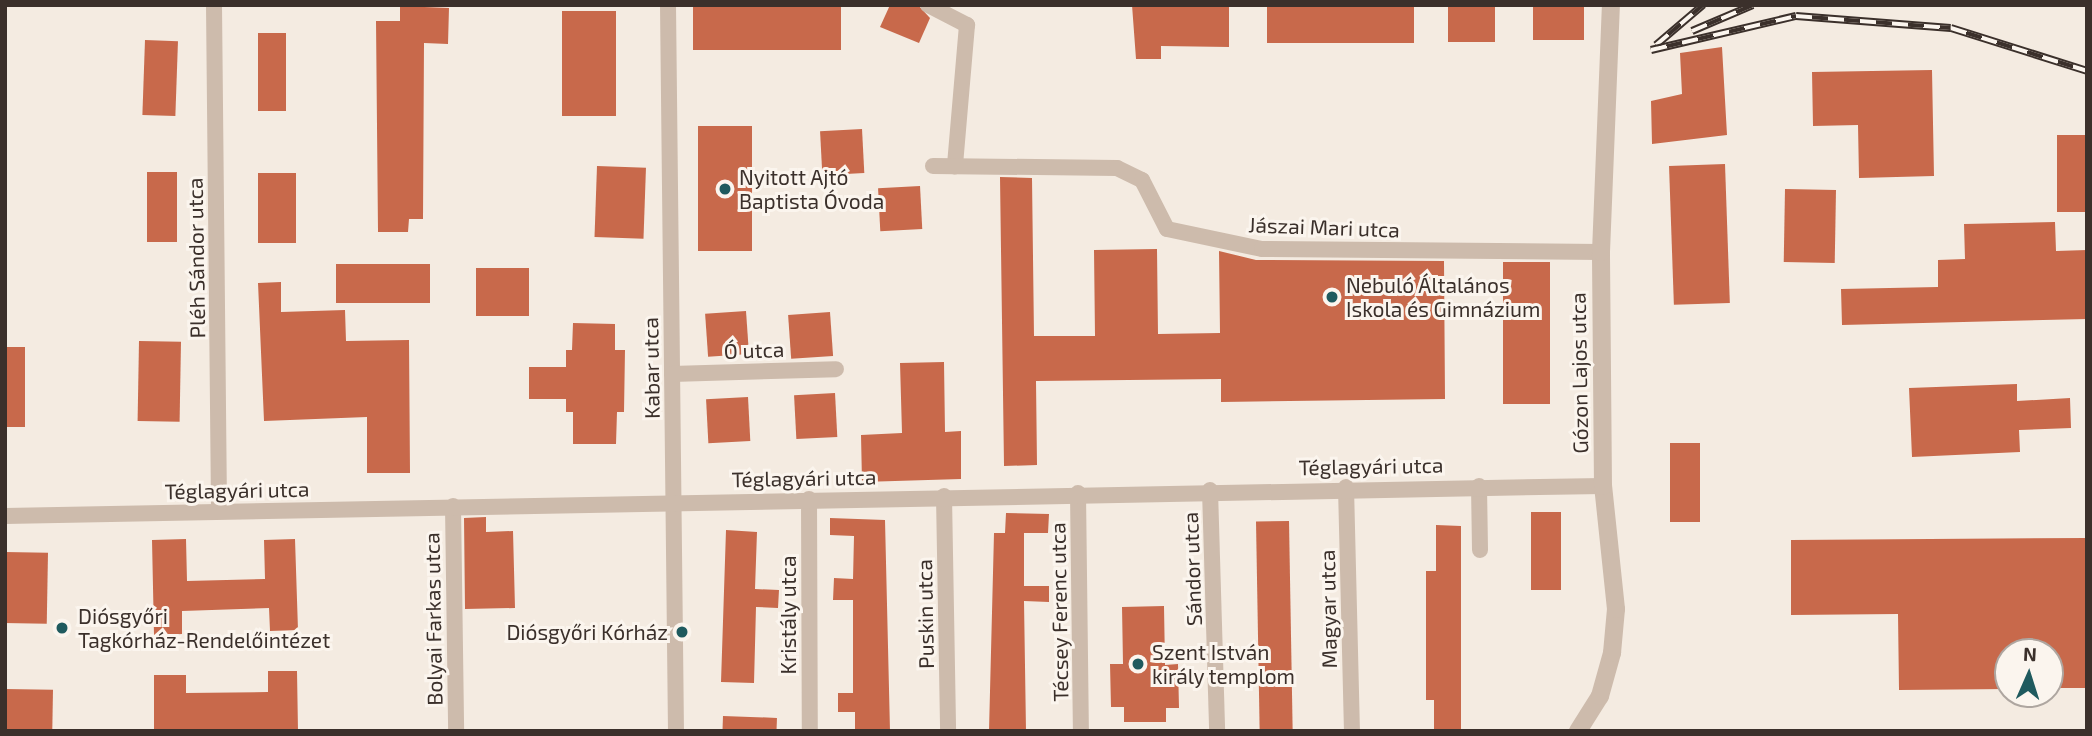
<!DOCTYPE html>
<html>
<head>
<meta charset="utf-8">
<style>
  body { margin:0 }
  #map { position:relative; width:2092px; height:736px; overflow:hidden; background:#f4ebe1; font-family:"Exo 2",sans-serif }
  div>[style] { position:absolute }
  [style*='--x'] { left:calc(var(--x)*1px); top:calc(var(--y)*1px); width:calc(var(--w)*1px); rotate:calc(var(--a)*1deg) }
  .building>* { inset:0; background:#c8694b; transform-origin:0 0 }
  .minor>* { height:16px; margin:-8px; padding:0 8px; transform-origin:8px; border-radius:8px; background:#cdbbac }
  .tertiary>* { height:18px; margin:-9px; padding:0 9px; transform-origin:9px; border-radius:9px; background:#cdbbac }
  .rail>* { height:8px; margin-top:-4px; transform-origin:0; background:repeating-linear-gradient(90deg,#fbf5ee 0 16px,#3b302b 0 32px); box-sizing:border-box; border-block:2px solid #3b302b }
  .dots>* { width:19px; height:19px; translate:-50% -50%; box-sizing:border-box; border:4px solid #fbf5ee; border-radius:50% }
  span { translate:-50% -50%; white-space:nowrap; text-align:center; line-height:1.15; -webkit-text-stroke:6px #fbf5ee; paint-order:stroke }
  .poi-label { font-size:21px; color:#3b302b }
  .left { translate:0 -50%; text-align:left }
  .right { translate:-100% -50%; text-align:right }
  .street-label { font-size:21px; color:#3b302b }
  .frame { position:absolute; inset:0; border:7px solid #3b302b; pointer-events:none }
  .north { position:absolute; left:1994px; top:638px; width:70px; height:70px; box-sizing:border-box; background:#fbf5ee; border:2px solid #aea6a0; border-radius:50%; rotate:3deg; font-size:19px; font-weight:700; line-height:28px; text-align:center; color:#3b302b }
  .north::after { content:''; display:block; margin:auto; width:24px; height:32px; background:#1f5a5e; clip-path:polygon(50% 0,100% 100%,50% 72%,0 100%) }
</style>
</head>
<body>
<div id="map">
  <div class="building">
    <i style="left:693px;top:5px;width:148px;height:45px"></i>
    <i style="clip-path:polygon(890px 5px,918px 5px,930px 18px,919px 43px,880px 27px)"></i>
    <i style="clip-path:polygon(1132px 5px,1229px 5px,1229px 47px,1161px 46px,1161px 59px,1136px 59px)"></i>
    <i style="left:1267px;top:5px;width:147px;height:38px"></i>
    <i style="left:1448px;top:5px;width:47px;height:37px"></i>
    <i style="left:1533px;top:5px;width:51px;height:35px"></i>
    <i style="clip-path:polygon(400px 6px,449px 8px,448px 44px,424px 43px,423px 219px,409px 219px,408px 232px,378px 232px,376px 21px,400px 21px)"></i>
    <i style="left:562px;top:11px;width:54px;height:105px"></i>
    <i style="left:258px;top:33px;width:28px;height:78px"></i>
    <i style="left:145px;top:40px;width:33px;height:75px;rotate:2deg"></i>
    <i style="clip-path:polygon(1722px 47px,1727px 135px,1652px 144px,1651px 101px,1682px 94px,1680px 53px)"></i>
    <i style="clip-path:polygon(1932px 70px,1934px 176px,1859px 178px,1858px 125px,1813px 126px,1812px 72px)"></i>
    <i style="left:752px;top:126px;width:125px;height:54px;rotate:90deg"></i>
    <i style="left:862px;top:129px;width:44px;height:42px;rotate:87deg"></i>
    <i style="left:2057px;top:135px;width:30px;height:77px"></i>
    <i style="left:1725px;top:164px;width:139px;height:56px;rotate:88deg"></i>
    <i style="left:597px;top:166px;width:49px;height:71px;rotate:2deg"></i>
    <i style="left:147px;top:172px;width:30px;height:70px"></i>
    <i style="left:258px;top:173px;width:38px;height:70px"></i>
    <i style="clip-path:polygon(1000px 177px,1032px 178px,1034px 336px,1095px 336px,1094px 250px,1157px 249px,1158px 334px,1220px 333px,1219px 251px,1256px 260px,1444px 261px,1445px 399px,1221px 402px,1221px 379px,1036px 381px,1037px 465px,1004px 466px)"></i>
    <i style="left:920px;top:186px;width:43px;height:42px;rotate:87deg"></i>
    <i style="left:1785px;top:189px;width:51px;height:73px;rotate:1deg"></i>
    <i style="clip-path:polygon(2055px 222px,2056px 251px,2087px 250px,2087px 319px,1842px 325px,1841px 289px,1938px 287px,1938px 260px,1965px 259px,1964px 224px)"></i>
    <i style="left:1503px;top:262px;width:47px;height:142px"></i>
    <i style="left:430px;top:264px;width:39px;height:94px;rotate:90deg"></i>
    <i style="left:476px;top:268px;width:53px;height:48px"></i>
    <i style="clip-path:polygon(281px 282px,281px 312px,345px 310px,346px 341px,409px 340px,410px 473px,367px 473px,367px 417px,264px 421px,258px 283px)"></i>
    <i style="left:746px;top:311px;width:43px;height:41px;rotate:86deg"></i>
    <i style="left:830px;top:312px;width:44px;height:42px;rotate:86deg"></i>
    <i style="clip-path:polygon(573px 323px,615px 324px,615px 350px,625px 350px,624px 412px,617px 412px,616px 444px,573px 444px,573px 412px,566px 412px,566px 399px,529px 399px,529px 367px,566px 367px,566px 350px,572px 350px)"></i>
    <i style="left:139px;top:341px;width:42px;height:80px;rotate:1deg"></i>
    <i style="left:5px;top:347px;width:20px;height:80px"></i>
    <i style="clip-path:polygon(944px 362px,945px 432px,961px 431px,961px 479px,862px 482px,861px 435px,902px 433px,900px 363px)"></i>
    <i style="clip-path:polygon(2017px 384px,2017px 401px,2070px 398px,2071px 428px,2019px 430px,2020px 452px,1912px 457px,1909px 388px)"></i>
    <i style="left:835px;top:393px;width:44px;height:41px;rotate:87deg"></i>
    <i style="left:748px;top:397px;width:44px;height:42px;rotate:87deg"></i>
    <i style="left:1670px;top:443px;width:30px;height:79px"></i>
    <i style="left:1531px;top:512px;width:30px;height:78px"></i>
    <i style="clip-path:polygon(1006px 513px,1049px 514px,1048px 533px,1024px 533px,1024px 586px,1049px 586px,1049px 602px,1024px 601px,1026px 731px,989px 731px,994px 533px,1005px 533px)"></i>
    <i style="clip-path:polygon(486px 517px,486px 532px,513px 531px,515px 608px,465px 609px,464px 518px)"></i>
    <i style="clip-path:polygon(830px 518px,885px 520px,890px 731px,855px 731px,855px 712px,838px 712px,838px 693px,853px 693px,853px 600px,833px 600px,834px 578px,853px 579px,854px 536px,830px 535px)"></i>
    <i style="left:1289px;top:521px;width:210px;height:33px;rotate:89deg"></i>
    <i style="clip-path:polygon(1436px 525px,1461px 526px,1461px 731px,1434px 731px,1434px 700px,1426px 700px,1426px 571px,1436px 571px)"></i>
    <i style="clip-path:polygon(726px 530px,757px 532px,755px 589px,779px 590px,778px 608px,756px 607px,754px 683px,721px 682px)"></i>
    <i style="clip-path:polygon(2087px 538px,2087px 688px,2050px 688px,2050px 652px,2008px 652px,2008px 689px,1899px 690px,1898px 614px,1791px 615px,1791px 540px)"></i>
    <i style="clip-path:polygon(186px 539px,187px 581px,265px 579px,264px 540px,295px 539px,298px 630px,270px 631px,269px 608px,182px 611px,182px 634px,154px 635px,152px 540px)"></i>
    <i style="left:5px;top:552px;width:43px;height:71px;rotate:1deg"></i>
    <i style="clip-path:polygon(1164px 606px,1165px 665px,1178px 664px,1179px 708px,1166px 708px,1166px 722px,1124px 722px,1124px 707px,1111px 707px,1110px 664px,1123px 664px,1122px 607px)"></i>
    <i style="clip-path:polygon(268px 671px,297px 671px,298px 731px,154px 731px,154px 675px,186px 675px,186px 693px,268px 692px)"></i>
    <i style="left:5px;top:689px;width:48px;height:42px;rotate:1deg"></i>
    <i style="left:723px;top:716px;width:54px;height:15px;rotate:2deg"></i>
  </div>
  <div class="minor">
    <i style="--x:214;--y:5;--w:506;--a:89.43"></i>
    <i style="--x:668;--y:5;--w:726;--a:89.37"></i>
    <i style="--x:928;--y:5;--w:44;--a:27.1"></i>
    <i style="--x:967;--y:25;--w:142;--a:94.9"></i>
    <i style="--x:933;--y:166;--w:184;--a:0.6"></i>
    <i style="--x:1117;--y:168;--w:28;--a:26"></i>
    <i style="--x:1142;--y:180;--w:55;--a:63"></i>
    <i style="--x:1167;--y:229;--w:97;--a:11.9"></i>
    <i style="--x:1262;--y:249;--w:339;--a:0.5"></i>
    <i style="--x:672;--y:374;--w:164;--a:-1.7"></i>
    <i style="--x:1479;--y:486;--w:64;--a:89.1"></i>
    <i style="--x:1346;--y:487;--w:244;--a:88.6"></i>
    <i style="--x:1210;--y:490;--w:241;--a:88.3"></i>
    <i style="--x:1078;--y:493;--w:238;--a:89.3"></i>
    <i style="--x:944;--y:496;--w:235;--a:89"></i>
    <i style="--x:809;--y:499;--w:232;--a:89.8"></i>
    <i style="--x:453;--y:506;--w:225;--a:89.2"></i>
    <i style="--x:5;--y:516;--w:1598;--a:-1.08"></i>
  </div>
  <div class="tertiary">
    <i style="--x:1578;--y:731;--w:41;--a:-57.8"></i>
    <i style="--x:1600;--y:696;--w:45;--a:-74.4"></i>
    <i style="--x:1612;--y:653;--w:44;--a:-84.8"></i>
    <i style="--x:1616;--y:609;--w:124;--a:-96"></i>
    <i style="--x:1603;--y:486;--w:234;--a:-90.5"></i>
    <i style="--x:1601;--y:252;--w:247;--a:-87.7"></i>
  </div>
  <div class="rail">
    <i style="--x:1692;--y:31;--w:66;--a:-23.1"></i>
    <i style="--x:1656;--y:45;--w:62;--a:-40.4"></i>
    <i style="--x:1651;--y:50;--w:149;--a:-13.2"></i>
    <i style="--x:1796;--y:16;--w:155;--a:4.4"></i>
    <i style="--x:1951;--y:28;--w:143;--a:17.5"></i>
  </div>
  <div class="dots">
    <i style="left:725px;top:189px;background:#1f5a5e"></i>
    <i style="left:1332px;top:297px;background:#1f5a5e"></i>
    <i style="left:62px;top:628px;background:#1f5a5e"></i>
    <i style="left:682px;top:632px;background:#1f5a5e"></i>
    <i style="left:1138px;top:664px;background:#1f5a5e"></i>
  </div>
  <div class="poi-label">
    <span class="left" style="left:739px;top:189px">Nyitott Ajtó<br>Baptista Óvoda</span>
    <span class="left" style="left:1346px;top:297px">Nebuló Általános<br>Iskola és Gimnázium</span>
    <span class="left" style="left:78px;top:628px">Diósgyőri<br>Tagkórház-Rendelőintézet</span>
    <span class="right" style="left:668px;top:632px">Diósgyőri Kórház</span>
    <span class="left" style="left:1152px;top:664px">Szent István<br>király templom</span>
  </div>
  <div class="street-label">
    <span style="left:1324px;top:227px;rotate:2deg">Jászai Mari utca</span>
    <span style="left:196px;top:258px;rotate:-91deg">Pléh Sándor utca</span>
    <span style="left:754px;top:350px;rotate:-2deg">Ó utca</span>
    <span style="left:651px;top:368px;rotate:-91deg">Kabar utca</span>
    <span style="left:1579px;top:373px;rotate:-91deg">Gózon Lajos utca</span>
    <span style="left:1371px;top:466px;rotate:-1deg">Téglagyári utca</span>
    <span style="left:804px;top:478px;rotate:-1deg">Téglagyári utca</span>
    <span style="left:237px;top:490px;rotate:-1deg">Téglagyári utca</span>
    <span style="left:1192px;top:569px;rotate:-92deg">Sándor utca</span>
    <span style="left:1328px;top:609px;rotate:-91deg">Magyar utca</span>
    <span style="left:1059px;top:612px;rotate:-91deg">Técsey Ferenc utca</span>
    <span style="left:925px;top:614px;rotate:-91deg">Puskin utca</span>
    <span style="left:788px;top:615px;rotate:-90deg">Kristály utca</span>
    <span style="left:433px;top:619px;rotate:-91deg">Bolyai Farkas utca</span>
  </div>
  <div class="frame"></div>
  <div class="north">N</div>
</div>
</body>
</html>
